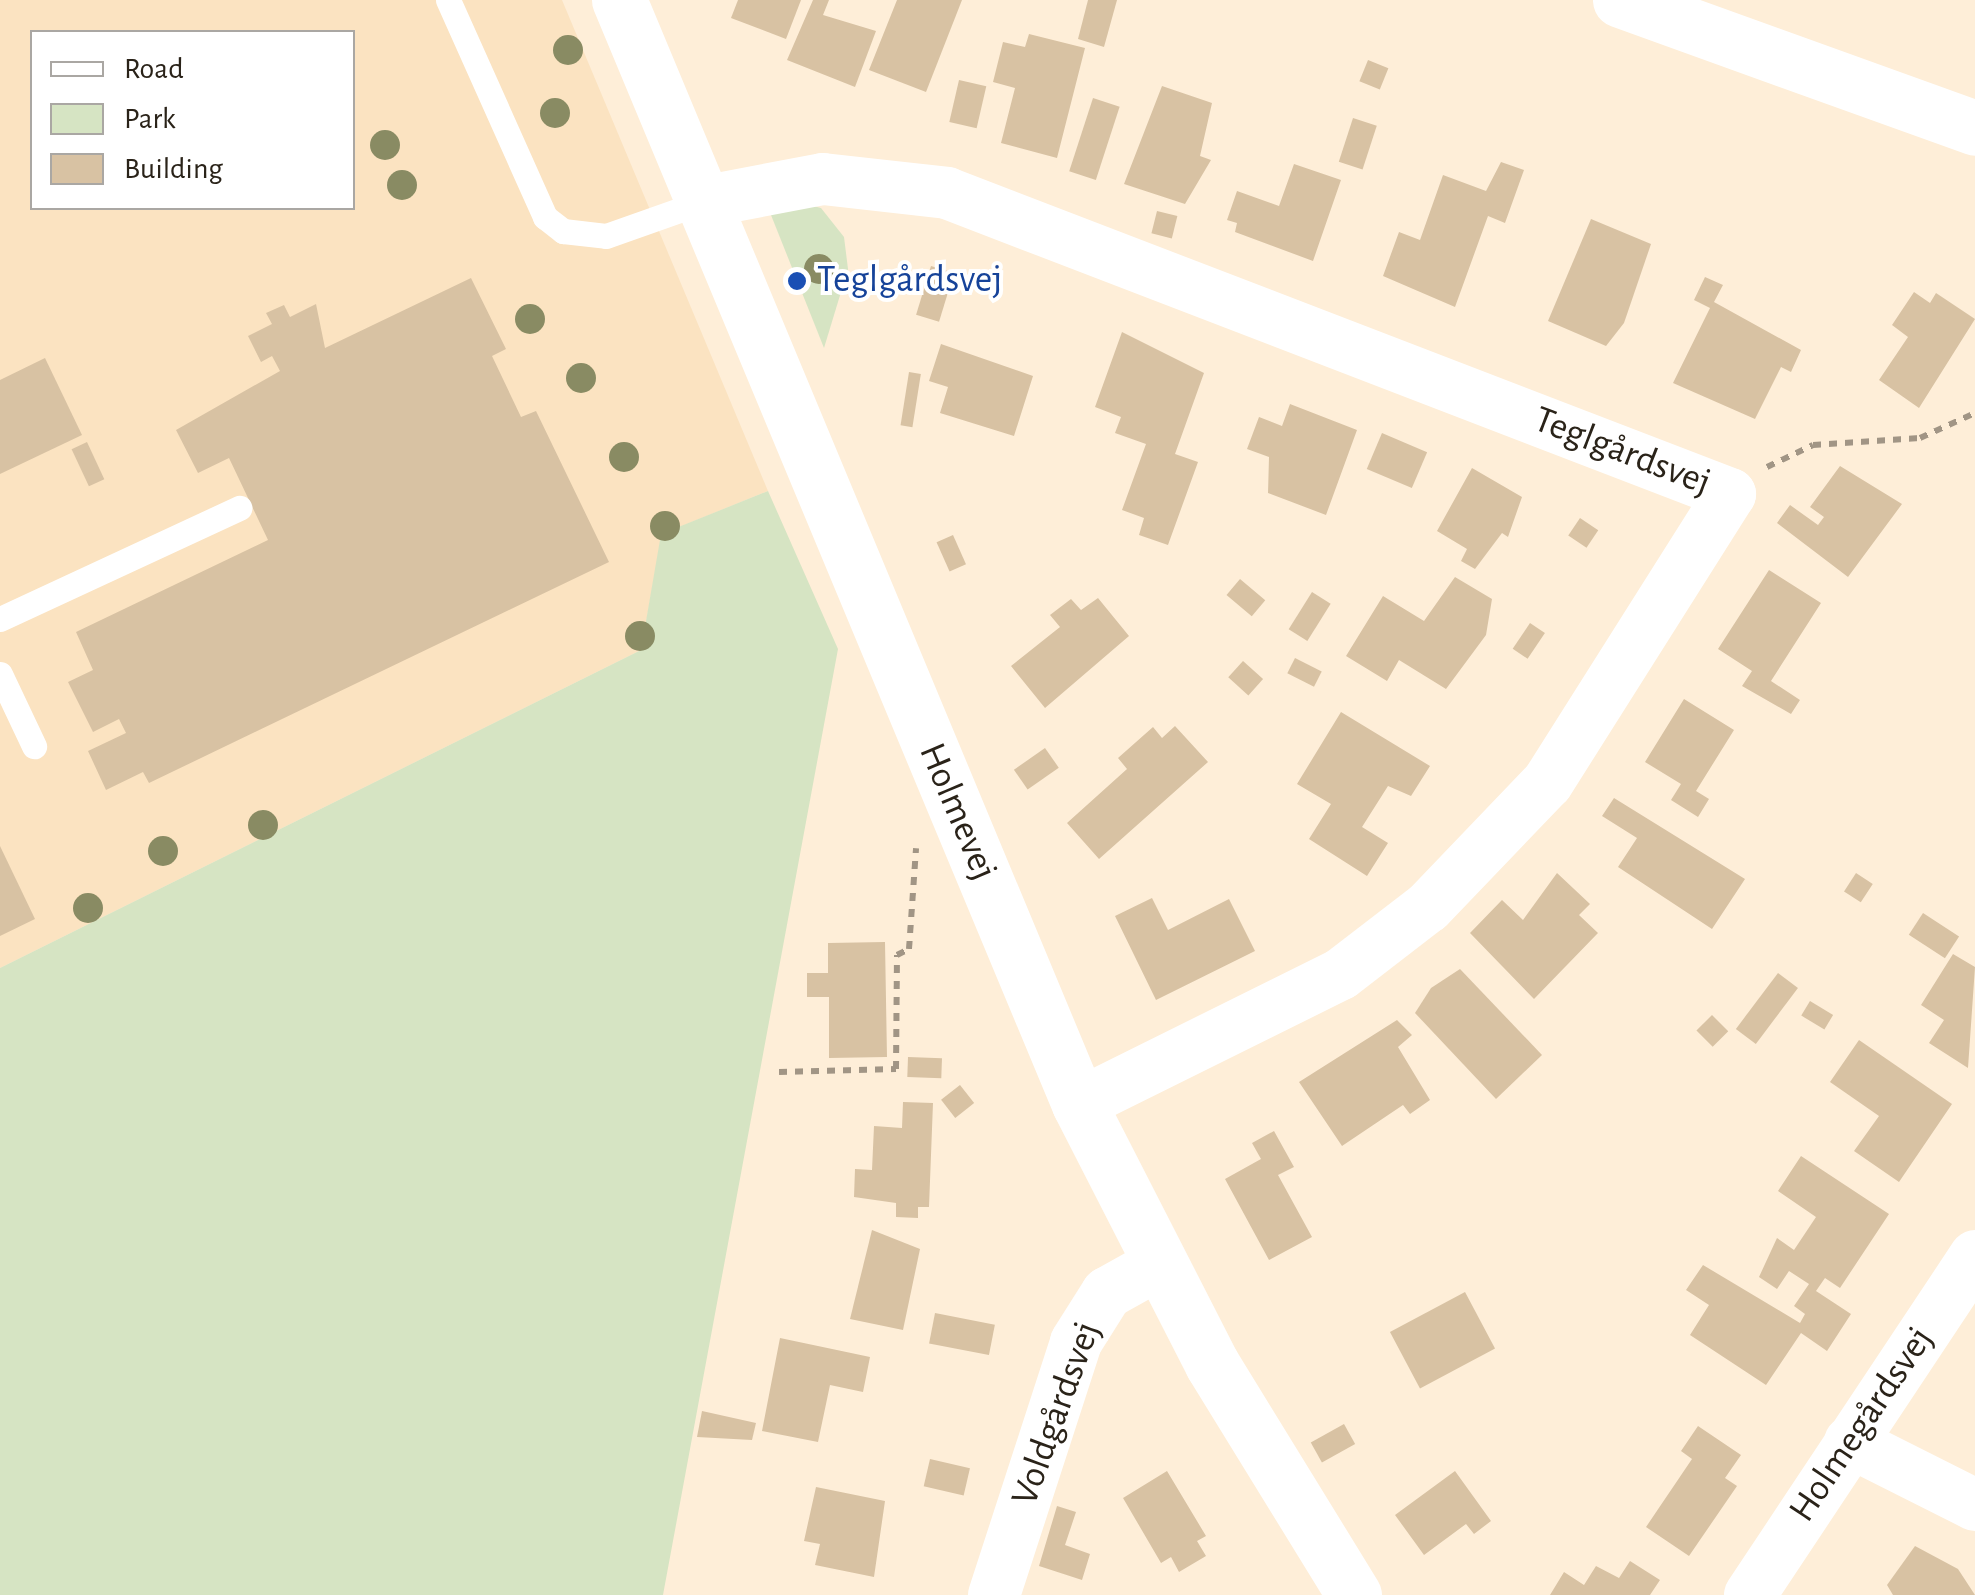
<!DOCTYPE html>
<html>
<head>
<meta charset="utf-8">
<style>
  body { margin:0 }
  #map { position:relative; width:1975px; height:1595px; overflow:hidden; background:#feeed8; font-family:"Alegreya Sans",sans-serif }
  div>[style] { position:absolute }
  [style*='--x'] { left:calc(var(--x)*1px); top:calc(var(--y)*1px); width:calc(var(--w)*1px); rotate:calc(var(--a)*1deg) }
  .built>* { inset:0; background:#fbe3c1 }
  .green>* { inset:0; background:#d6e4c3 }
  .building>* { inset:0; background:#d8c2a3; transform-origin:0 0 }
  .path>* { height:6px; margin-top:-3px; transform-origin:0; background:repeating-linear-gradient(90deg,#a19585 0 8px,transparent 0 16px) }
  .service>* { height:25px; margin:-12.5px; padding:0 12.5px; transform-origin:12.5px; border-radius:12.5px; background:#fff }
  .minor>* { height:52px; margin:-26px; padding:0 26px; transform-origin:26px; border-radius:26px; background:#fff }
  .tertiary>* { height:55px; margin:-27.5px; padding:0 27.5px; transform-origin:27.5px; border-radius:27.5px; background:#fff }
  .trees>* { width:30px; height:30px; margin:-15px; border-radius:50%; background:#898b63 }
  .dots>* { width:28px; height:28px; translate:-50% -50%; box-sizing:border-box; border:5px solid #fff; border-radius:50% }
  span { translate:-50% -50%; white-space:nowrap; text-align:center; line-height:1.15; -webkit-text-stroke:8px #fff; paint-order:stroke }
  .transit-label { font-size:38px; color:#164399 }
  .left { translate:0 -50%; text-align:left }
  .street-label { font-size:38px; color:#2a2319 }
  .legend { position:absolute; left:30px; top:30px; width:325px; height:180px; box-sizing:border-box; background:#fff; border:2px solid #aaa7a3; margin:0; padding:12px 18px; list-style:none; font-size:30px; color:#2a2319 }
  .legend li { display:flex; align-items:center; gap:20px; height:50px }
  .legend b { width:50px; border:2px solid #aaa7a3 }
</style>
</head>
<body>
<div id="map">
  <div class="built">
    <i style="clip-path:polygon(evenodd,0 0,562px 0,768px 491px,662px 534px,641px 650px,0 968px,0 0,32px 32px,352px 32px,352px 208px,32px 208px,32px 32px)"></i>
  </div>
  <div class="green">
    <i style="clip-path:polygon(798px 202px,821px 208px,844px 237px,848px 269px,824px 348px,771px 215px)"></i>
    <i style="clip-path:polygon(768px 491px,838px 649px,663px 1595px,0 1595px,0 968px,641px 650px,661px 534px)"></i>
  </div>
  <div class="building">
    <i style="clip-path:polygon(738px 0,801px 0,786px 39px,731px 18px)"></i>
    <i style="clip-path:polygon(813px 0,829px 0,823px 15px,876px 31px,855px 87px,787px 60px)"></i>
    <i style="clip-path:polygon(897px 0,962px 0,926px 92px,869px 70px)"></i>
    <i style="clip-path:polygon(1088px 0,1117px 0,1104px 47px,1078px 39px)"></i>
    <i style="clip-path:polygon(1029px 34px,1085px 48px,1057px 158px,1001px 143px,1015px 88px,993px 82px,1003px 42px,1025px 47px)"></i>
    <i style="left:1368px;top:60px;width:22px;height:23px;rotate:22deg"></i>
    <i style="left:959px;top:80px;width:28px;height:43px;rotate:13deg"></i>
    <i style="clip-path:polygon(1162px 86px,1212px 103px,1200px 156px,1211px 160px,1185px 204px,1124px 184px)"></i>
    <i style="left:1093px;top:98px;width:28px;height:77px;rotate:18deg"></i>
    <i style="left:1353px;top:118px;width:25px;height:46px;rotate:18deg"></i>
    <i style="clip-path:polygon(1501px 162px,1524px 170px,1505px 223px,1488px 216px,1455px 307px,1383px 276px,1399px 232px,1420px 240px,1443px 175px,1486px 191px)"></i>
    <i style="clip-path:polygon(1294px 164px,1341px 180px,1313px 261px,1235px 232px,1237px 223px,1227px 220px,1237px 191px,1279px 206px)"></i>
    <i style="left:1157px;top:211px;width:21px;height:23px;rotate:14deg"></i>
    <i style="clip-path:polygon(1591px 219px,1651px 244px,1624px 323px,1606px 346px,1548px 321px)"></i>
    <i style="left:931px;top:266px;width:24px;height:51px;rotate:17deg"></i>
    <i style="clip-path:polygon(1705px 277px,1723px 285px,1714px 302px,1801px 350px,1791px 372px,1781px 367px,1755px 419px,1673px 383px,1710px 308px,1694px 300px)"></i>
    <i style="clip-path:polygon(471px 278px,506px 349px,492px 356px,521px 417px,536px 411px,609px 562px,149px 783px,143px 772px,106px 790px,88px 751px,126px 733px,119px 719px,93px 732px,68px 682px,93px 670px,76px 632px,268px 540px,229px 458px,198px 473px,176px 430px,280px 371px,272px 356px,261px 362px,248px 336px,272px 324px,266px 313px,284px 305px,290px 317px,316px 304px,325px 348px)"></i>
    <i style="clip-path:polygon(1914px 292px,1930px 303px,1936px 293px,1975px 319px,1919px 408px,1879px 380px,1908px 337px,1892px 325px)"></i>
    <i style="clip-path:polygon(1122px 332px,1204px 373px,1175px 454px,1198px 462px,1168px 545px,1139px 535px,1144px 518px,1122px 510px,1146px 444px,1115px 433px,1121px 417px,1095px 407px)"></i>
    <i style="clip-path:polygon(941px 344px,1033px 376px,1014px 436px,940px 413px,948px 387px,929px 381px)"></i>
    <i style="clip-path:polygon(45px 358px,82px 435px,0 474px,0 380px)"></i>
    <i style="left:909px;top:372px;width:12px;height:54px;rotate:9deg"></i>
    <i style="clip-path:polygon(1290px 404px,1357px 430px,1326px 515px,1268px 493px,1269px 457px,1247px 449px,1259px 417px,1282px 426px)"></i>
    <i style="left:1382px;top:433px;width:49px;height:39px;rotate:23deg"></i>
    <i style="left:87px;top:442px;width:41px;height:17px;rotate:65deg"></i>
    <i style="clip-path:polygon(1840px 466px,1902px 504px,1848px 577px,1777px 523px,1790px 505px,1818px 525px,1824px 517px,1810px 507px)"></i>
    <i style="clip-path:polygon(1472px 468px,1522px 497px,1508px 537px,1502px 533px,1475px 569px,1461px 561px,1467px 549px,1437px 531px)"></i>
    <i style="left:1580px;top:518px;width:22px;height:21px;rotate:34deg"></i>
    <i style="left:953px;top:535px;width:32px;height:18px;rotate:66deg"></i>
    <i style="clip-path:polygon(1769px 570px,1821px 603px,1771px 681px,1800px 700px,1791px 714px,1742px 686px,1752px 671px,1718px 649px)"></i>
    <i style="clip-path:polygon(1455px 577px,1492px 599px,1486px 635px,1446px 689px,1399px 660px,1387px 681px,1346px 656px,1383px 596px,1424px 621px)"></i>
    <i style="left:1240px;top:579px;width:33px;height:21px;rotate:40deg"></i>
    <i style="left:1312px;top:592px;width:22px;height:44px;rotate:32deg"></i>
    <i style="clip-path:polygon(1098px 598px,1129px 636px,1045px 708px,1011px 666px,1060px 627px,1050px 615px,1071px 599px,1081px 610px)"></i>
    <i style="left:1530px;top:623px;width:18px;height:31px;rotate:34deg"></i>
    <i style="left:1295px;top:658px;width:30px;height:17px;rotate:27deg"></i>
    <i style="left:1243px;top:661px;width:27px;height:22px;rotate:42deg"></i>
    <i style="clip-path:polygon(1684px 699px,1734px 730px,1696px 791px,1709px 799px,1698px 817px,1671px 800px,1681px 784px,1645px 762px)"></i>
    <i style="clip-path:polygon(1341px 712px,1430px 766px,1411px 796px,1388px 786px,1362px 827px,1388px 843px,1367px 876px,1309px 839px,1331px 804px,1297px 784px)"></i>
    <i style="clip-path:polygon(1175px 726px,1208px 762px,1099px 859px,1067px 823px,1127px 769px,1118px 758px,1153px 727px,1162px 738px)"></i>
    <i style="left:1045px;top:748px;width:24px;height:38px;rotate:55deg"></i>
    <i style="clip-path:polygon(1614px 798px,1745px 879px,1712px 929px,1618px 867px,1637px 838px,1602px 816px)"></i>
    <i style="clip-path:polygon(0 846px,35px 919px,0 936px)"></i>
    <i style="clip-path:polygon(1557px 873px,1590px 904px,1579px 915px,1598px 933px,1534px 999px,1470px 933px,1502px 900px,1523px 920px)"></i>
    <i style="left:1856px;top:873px;width:20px;height:22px;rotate:33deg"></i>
    <i style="clip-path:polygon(1152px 898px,1168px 930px,1229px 899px,1255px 951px,1156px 1000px,1115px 916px)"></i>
    <i style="left:1923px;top:913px;width:43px;height:26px;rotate:33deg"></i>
    <i style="clip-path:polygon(885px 942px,887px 1057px,829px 1058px,829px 997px,807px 997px,807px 973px,828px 973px,828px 943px)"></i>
    <i style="clip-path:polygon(1953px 954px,1975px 967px,1968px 1068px,1929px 1043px,1944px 1020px,1921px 1005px)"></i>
    <i style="clip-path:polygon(1460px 969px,1542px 1055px,1496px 1099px,1415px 1013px,1431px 988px)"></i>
    <i style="left:1778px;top:973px;width:25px;height:70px;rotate:37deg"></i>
    <i style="left:1810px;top:1001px;width:27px;height:17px;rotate:31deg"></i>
    <i style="left:1712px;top:1015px;width:23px;height:22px;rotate:45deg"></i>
    <i style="clip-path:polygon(1397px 1020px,1412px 1035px,1398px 1047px,1430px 1100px,1410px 1114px,1403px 1105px,1342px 1146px,1299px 1082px)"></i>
    <i style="clip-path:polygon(1859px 1040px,1952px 1104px,1899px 1182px,1854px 1151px,1879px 1116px,1830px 1082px)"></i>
    <i style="left:908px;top:1057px;width:34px;height:20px;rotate:2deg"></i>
    <i style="left:960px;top:1085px;width:23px;height:24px;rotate:52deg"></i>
    <i style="clip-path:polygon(903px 1102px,933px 1103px,929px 1207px,918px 1207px,918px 1218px,896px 1217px,896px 1203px,854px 1197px,855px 1169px,872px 1170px,874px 1126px,902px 1128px)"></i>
    <i style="clip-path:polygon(1274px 1131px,1294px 1167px,1278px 1175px,1312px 1237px,1269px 1260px,1225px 1179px,1261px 1159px,1252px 1143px)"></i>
    <i style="clip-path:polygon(1801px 1156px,1889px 1214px,1840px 1288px,1825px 1278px,1816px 1291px,1851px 1314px,1827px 1351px,1801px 1333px,1766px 1385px,1690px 1335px,1709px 1305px,1686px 1290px,1703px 1265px,1800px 1323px,1805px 1314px,1794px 1306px,1809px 1284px,1789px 1271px,1777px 1289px,1759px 1277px,1777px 1238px,1794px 1250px,1816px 1217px,1778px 1191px)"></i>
    <i style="clip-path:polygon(872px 1230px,920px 1249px,903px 1330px,850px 1319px)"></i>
    <i style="left:1465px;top:1292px;width:64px;height:85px;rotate:62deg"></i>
    <i style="left:935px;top:1313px;width:61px;height:31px;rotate:11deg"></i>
    <i style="clip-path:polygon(780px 1338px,870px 1357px,863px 1392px,830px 1385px,818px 1442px,762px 1431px)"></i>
    <i style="clip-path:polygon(702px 1411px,756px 1423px,752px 1440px,697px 1437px)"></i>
    <i style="left:1344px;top:1424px;width:23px;height:38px;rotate:61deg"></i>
    <i style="clip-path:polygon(1698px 1426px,1741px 1455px,1725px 1478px,1737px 1486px,1689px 1556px,1646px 1527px,1692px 1459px,1681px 1451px)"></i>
    <i style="left:930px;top:1459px;width:41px;height:28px;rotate:13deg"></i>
    <i style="clip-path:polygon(1167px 1471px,1206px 1536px,1197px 1541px,1206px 1556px,1179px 1572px,1171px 1557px,1161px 1563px,1123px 1498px)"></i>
    <i style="clip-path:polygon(1455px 1471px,1491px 1521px,1474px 1534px,1466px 1524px,1424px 1555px,1395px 1515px)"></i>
    <i style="clip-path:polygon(816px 1487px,885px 1501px,874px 1577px,815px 1565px,820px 1544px,804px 1541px)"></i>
    <i style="clip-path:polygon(1057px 1506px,1076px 1512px,1065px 1545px,1090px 1554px,1082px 1580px,1039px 1566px)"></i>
    <i style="clip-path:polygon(1915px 1546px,1958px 1569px,1975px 1595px,1893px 1595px,1887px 1585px)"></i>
    <i style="clip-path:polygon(1630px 1561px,1660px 1580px,1650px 1595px,1550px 1595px,1564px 1572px,1584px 1585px,1596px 1566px,1619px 1578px)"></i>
  </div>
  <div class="path">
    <i style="--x:1767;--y:467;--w:51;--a:-25.6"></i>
    <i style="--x:1813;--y:445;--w:107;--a:-3.7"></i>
    <i style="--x:1920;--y:438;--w:60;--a:-24.4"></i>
    <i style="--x:779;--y:1072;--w:117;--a:-1.5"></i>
    <i style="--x:896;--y:1069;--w:114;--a:-89.5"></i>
    <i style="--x:897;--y:955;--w:13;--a:-27"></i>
    <i style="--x:909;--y:949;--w:101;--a:-86"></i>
  </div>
  <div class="service">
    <i style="--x:448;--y:0;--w:238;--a:65.9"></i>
    <i style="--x:545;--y:217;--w:23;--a:38"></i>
    <i style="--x:563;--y:231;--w:43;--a:6.6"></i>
    <i style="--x:606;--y:236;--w:102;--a:-19.5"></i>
    <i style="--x:0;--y:619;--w:264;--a:-24.9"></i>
    <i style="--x:0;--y:674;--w:80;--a:64.7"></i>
  </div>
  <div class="minor">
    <i style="--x:702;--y:202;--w:123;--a:-10.8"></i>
    <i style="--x:823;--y:179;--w:125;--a:6.4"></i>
    <i style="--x:947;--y:193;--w:839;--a:21.03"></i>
    <i style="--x:1730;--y:494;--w:342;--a:122.3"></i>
    <i style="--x:1547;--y:783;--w:172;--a:133.8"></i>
    <i style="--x:1428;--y:907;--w:110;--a:142.4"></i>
    <i style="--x:1341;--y:974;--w:292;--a:153.6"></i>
    <i style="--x:1850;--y:1442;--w:140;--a:26.7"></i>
    <i style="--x:994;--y:1595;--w:266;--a:-72"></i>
    <i style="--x:1076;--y:1342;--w:58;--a:-57.7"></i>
    <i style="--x:1107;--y:1293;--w:60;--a:-29.1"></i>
    <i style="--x:1750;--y:1595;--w:407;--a:-56.4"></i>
  </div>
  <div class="tertiary">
    <i style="--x:619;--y:0;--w:1196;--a:67.38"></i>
    <i style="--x:1079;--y:1104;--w:292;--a:62.9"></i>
    <i style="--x:1212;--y:1364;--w:271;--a:58.4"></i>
    <i style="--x:1620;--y:0;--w:377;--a:19.8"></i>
  </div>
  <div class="trees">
    <i style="left:568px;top:50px"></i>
    <i style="left:555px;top:113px"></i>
    <i style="left:385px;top:145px"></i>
    <i style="left:402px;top:185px"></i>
    <i style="left:819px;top:269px"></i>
    <i style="left:530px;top:319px"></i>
    <i style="left:581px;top:378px"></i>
    <i style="left:624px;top:457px"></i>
    <i style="left:665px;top:526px"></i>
    <i style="left:640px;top:636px"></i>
    <i style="left:263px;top:825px"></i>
    <i style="left:163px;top:851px"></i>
    <i style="left:88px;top:908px"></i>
  </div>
  <div class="dots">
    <i style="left:797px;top:281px;background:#1a4fb4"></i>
  </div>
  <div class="transit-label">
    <span class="left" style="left:817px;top:281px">Teglgårdsvej</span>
  </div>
  <div class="street-label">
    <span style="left:1622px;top:452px;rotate:21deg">Teglgårdsvej</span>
    <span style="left:957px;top:812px;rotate:67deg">Holmevej</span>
    <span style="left:1057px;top:1414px;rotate:-70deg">Voldgårdsvej</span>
    <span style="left:1862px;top:1425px;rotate:-56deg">Holmegårdsvej</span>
  </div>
  <ul class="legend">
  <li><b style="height:12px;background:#fff"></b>Road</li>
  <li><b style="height:28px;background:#d6e4c3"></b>Park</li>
  <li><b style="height:28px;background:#d8c2a3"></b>Building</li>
  </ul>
</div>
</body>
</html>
